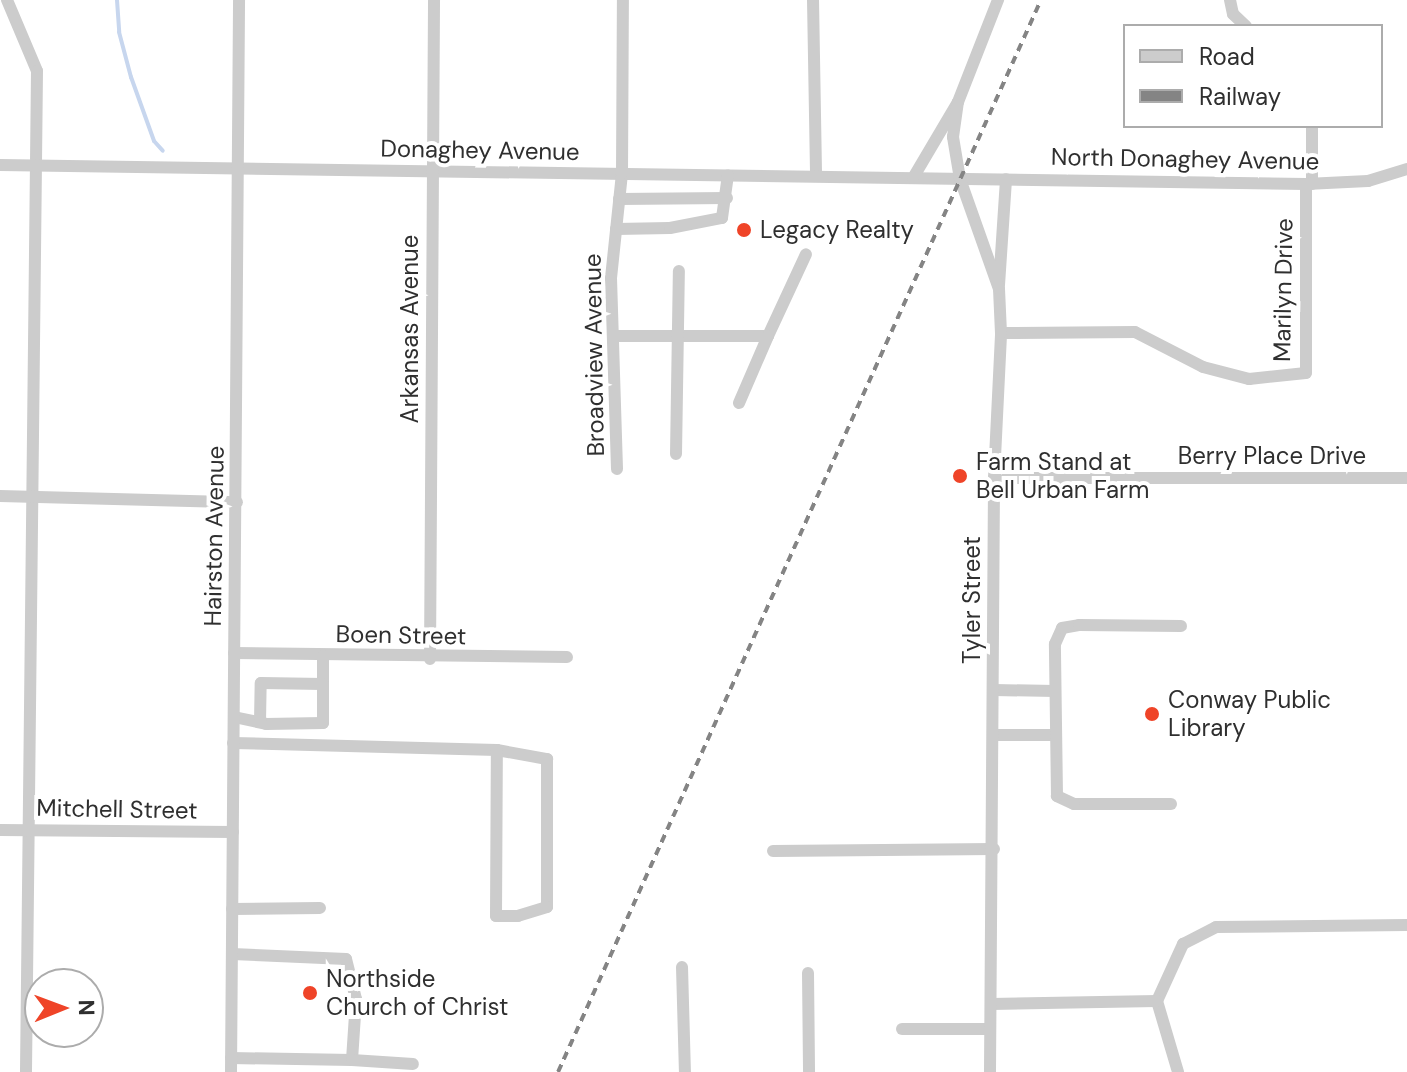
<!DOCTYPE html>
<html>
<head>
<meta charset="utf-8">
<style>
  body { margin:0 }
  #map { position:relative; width:1407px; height:1072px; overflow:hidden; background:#fff; font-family:"DM Sans",sans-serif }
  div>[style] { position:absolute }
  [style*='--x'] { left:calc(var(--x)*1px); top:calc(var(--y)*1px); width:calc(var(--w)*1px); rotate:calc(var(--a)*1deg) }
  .stream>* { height:4px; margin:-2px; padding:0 2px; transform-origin:2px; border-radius:2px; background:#c7d6ee }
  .minor>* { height:12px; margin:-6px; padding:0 6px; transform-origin:6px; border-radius:6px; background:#ccc }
  .rail>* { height:4px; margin-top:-2px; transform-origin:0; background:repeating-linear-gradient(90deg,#848484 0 8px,transparent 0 14px) }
  .dots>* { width:22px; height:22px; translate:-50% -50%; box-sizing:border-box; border:4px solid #fff; border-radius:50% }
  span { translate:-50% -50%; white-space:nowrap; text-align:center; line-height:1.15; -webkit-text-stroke:8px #fff; paint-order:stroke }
  .street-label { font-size:24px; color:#2f2f2f }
  .poi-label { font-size:24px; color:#2f2f2f }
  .left { translate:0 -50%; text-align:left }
  .legend { position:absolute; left:1123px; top:24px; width:260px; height:104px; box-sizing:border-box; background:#fff; border:2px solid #acacac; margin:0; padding:10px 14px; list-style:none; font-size:24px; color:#2f2f2f }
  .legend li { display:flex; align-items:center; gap:16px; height:40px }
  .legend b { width:40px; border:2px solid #acacac }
  .north { position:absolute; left:24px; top:968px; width:80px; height:80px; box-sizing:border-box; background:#fff; border:2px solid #acacac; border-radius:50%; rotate:89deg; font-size:22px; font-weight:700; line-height:32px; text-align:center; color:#2f2f2f }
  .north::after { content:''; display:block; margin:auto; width:28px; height:36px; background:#ef4428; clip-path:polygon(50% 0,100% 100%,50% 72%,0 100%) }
</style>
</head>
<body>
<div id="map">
  <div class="stream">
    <i style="--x:117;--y:0;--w:32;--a:86"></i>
    <i style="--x:119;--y:32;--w:47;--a:75.1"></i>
    <i style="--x:131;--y:77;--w:68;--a:70.2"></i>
    <i style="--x:154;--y:141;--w:13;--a:48"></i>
  </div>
  <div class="minor">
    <i style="--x:7;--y:0;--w:77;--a:67.1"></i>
    <i style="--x:37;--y:71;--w:1001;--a:90.63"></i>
    <i style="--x:813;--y:0;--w:176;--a:89"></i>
    <i style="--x:1230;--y:0;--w:14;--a:78"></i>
    <i style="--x:1233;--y:14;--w:18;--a:43"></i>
    <i style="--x:1312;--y:126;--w:58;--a:90"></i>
    <i style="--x:0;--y:165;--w:1306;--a:0.83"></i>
    <i style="--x:1306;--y:184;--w:62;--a:-2.8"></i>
    <i style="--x:1368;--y:181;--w:41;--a:-17.1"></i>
    <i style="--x:913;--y:178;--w:88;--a:-59.4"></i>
    <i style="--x:619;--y:199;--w:108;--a:-0.5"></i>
    <i style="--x:616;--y:229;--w:54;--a:-1.1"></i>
    <i style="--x:670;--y:228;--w:53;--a:-10.9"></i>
    <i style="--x:722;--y:218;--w:43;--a:-82.1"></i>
    <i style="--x:999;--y:285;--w:106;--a:-86.2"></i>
    <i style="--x:1001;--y:333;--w:134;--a:-0.4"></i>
    <i style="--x:1135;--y:332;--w:76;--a:27.2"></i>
    <i style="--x:1203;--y:367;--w:48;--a:14.6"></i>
    <i style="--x:1249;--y:379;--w:57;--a:-6"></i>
    <i style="--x:1306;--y:373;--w:189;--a:-90"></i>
    <i style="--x:613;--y:336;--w:155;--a:0"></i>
    <i style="--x:768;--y:336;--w:90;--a:-65.1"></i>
    <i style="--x:739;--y:403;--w:73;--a:-66.6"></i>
    <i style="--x:676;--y:454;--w:183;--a:-89.1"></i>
    <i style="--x:617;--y:469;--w:191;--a:-91.8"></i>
    <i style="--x:611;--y:278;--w:106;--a:-84"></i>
    <i style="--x:622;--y:173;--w:173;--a:-89.7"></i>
    <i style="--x:994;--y:478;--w:413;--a:0"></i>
    <i style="--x:0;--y:496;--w:237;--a:1.5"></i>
    <i style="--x:234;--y:653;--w:333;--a:0.7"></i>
    <i style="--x:430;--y:659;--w:659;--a:-89.65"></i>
    <i style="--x:994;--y:690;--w:61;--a:0.9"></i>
    <i style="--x:234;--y:717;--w:33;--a:12"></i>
    <i style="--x:266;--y:724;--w:57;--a:-1"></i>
    <i style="--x:323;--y:723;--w:67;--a:-90"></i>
    <i style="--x:260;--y:722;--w:39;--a:-89"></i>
    <i style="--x:261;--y:683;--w:62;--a:0.9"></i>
    <i style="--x:994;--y:735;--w:61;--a:0"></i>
    <i style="--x:233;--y:743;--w:264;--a:1.5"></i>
    <i style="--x:497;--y:750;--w:51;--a:10.2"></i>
    <i style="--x:547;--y:759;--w:148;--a:90"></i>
    <i style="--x:547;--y:907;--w:30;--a:163"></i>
    <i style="--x:518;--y:916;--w:22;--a:180"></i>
    <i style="--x:496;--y:916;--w:166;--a:-89.7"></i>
    <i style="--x:1171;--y:804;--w:97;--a:180"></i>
    <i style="--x:1074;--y:804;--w:19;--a:-155"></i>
    <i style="--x:1057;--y:796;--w:152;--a:-90.8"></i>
    <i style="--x:1055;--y:644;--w:17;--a:-66"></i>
    <i style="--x:1062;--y:628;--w:17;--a:-10"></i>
    <i style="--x:1079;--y:625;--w:102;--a:0.6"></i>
    <i style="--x:0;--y:830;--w:233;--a:0.5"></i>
    <i style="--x:773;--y:851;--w:221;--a:-0.5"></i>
    <i style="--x:232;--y:909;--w:88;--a:-0.7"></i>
    <i style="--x:682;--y:967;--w:105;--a:88.4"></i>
    <i style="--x:808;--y:973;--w:99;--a:89.4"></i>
    <i style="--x:1157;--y:1001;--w:63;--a:-65.5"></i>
    <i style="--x:1183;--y:944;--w:37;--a:-27"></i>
    <i style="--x:1216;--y:927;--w:191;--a:-0.6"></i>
    <i style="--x:1157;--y:1001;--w:74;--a:73.5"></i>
    <i style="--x:991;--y:1004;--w:166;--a:-1"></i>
    <i style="--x:902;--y:1029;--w:88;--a:0"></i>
    <i style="--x:231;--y:1058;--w:121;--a:0.9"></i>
    <i style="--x:352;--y:1060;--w:61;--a:-86.2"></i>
    <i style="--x:356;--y:999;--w:41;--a:-104"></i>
    <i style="--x:346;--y:959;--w:114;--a:-177.5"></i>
    <i style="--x:352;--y:1060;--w:61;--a:3.8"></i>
    <i style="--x:231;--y:1072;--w:1072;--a:-89.57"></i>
    <i style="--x:990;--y:1072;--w:594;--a:-89.61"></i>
    <i style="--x:994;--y:478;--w:145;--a:-87.2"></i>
    <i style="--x:1001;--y:333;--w:44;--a:-92.6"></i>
    <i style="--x:999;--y:289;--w:117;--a:-109.5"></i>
    <i style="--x:960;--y:179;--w:43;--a:-99.5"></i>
    <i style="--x:953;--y:137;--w:35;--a:-82"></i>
    <i style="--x:958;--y:102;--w:110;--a:-68.6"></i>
  </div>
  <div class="rail">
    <i style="--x:558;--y:1072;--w:1176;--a:-65.75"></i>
  </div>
  <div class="dots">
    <i style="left:744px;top:230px;background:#ef4428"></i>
    <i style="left:960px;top:476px;background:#ef4428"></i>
    <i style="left:1152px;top:714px;background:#ef4428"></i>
    <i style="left:310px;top:993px;background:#ef4428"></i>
  </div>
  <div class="street-label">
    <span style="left:480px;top:150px;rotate:1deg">Donaghey Avenue</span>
    <span style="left:1185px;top:159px;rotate:1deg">North Donaghey Avenue</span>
    <span style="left:1283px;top:290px;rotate:-89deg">Marilyn Drive</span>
    <span style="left:410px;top:329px;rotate:-90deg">Arkansas Avenue</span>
    <span style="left:594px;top:355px;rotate:-91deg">Broadview Avenue</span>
    <span style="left:1272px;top:456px">Berry Place Drive</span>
    <span style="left:214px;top:536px;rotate:-89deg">Hairston Avenue</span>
    <span style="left:972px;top:600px;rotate:-90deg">Tyler Street</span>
    <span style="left:401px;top:635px;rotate:1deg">Boen Street</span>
    <span style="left:117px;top:809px;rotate:1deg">Mitchell Street</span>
  </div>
  <div class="poi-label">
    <span class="left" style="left:760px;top:230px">Legacy Realty</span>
    <span class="left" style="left:976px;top:476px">Farm Stand at<br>Bell Urban Farm</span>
    <span class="left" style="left:1168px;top:714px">Conway Public<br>Library</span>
    <span class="left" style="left:326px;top:993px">Northside<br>Church of Christ</span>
  </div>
  <ul class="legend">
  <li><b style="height:10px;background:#ccc"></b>Road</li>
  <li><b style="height:10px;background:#848484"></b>Railway</li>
  </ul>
  <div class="north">N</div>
</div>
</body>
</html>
